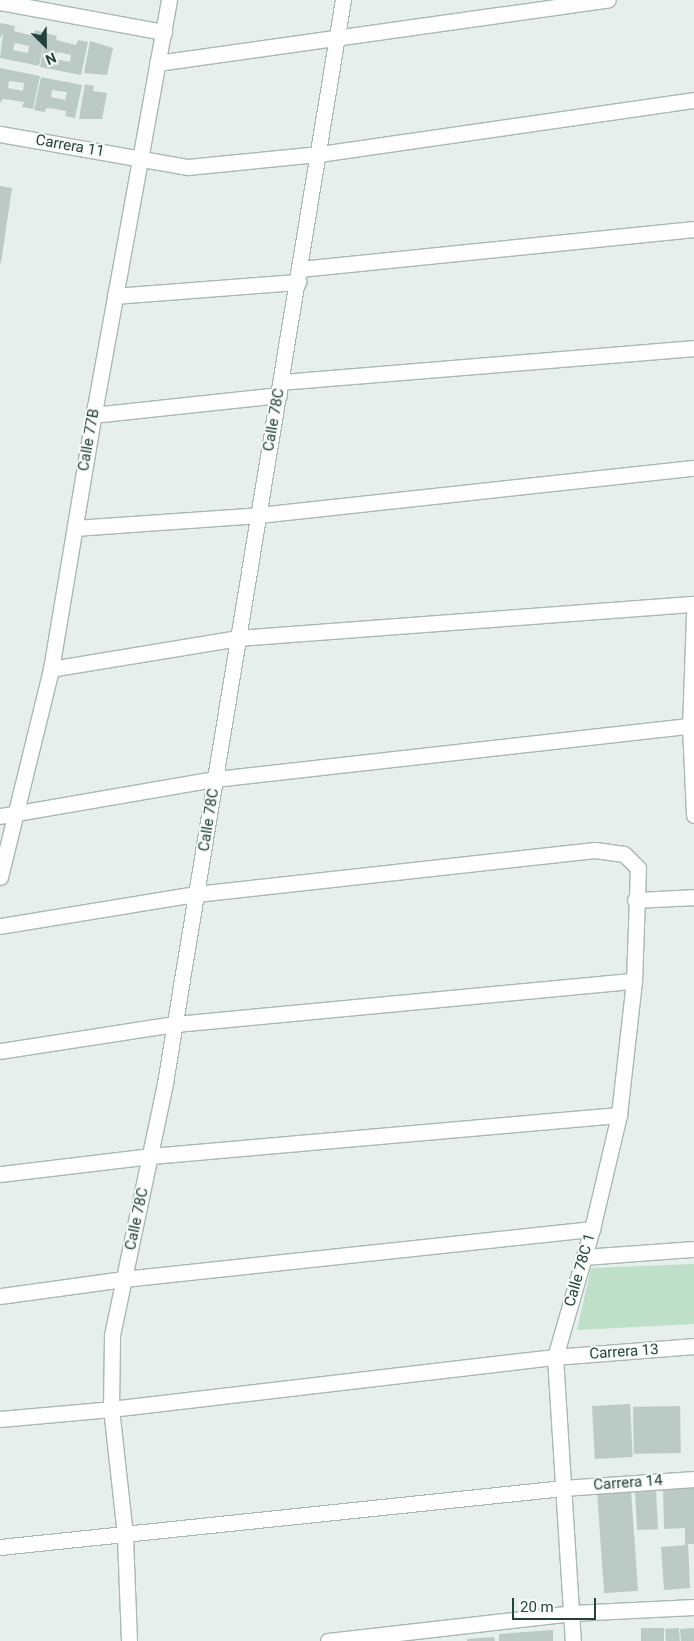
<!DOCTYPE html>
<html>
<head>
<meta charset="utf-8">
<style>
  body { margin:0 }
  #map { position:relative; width:694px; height:1641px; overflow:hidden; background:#e6efeb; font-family:Roboto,sans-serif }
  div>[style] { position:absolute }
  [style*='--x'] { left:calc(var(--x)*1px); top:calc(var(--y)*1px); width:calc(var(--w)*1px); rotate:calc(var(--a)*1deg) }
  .green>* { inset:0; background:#bfe0c8 }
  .building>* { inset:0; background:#bbcac4; transform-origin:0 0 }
  .roads { filter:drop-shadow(1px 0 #a8b8b2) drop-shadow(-1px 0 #a8b8b2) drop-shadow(0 1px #a8b8b2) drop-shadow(0 -1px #a8b8b2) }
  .minor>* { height:15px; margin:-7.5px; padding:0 7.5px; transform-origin:7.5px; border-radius:7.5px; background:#fff }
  span { translate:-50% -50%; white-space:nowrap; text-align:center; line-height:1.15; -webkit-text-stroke:4px #f7fbf9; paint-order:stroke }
  .street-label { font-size:15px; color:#24423a }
  .north { position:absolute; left:20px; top:20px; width:50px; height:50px; -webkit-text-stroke:4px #f7fbf9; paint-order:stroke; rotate:157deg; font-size:14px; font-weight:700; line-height:20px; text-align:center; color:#24423a }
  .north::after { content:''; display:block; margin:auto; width:18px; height:22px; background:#24423a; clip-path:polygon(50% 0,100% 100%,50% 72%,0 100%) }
  .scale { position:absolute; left:512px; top:1598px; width:84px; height:22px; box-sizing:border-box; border:2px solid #24423a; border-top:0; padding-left:6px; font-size:15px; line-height:18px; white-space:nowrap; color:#24423a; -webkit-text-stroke:4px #f7fbf9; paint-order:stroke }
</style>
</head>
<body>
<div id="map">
  <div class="green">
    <i style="clip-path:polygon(694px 1264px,694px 1324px,577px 1330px,591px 1268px)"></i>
  </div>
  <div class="building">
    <i style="clip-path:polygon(evenodd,0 23px,15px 26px,14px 31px,34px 36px,35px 30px,57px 36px,56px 40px,76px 45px,78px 40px,88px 42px,81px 75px,40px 67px,44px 42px,39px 66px,0 58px,3px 33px,0 38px,0 23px,15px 43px,29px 46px,28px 53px,13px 50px,15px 43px,0 23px,57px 52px,71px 55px,70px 62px,55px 59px,57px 52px)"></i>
    <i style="clip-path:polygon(90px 41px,113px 48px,107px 75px,84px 73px)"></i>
    <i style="clip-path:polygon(evenodd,0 68px,40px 76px,33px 109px,22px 107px,24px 102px,3px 99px,0 103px,0 68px,9px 81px,24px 83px,23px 91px,8px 88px,9px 81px)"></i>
    <i style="clip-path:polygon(evenodd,41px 77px,82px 85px,75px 118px,65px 116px,66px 111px,56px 109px,46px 108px,45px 112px,34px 110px,41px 77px,52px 90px,67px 92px,65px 100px,51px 97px,52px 90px)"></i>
    <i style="clip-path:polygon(85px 84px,94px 86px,93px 91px,107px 93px,102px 119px,79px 119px)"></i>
    <i style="clip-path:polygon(0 186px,12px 188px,1px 263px,0 263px)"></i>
    <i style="left:630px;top:1404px;width:53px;height:38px;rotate:87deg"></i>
    <i style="left:680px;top:1406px;width:47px;height:47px;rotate:89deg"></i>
    <i style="clip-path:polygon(694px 1485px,694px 1544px,688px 1544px,690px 1588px,664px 1590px,661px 1547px,685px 1545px,685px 1528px,664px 1529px,663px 1486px)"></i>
    <i style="left:631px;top:1490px;width:101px;height:34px;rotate:86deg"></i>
    <i style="left:656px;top:1490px;width:39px;height:21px;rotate:87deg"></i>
    <i style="left:664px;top:1628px;width:13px;height:23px;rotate:90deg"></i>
    <i style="left:679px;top:1628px;width:13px;height:14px;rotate:86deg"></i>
    <i style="clip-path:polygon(694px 1628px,694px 1641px,681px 1641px,680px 1629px)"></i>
    <i style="clip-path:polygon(553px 1630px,553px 1641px,499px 1641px,499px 1634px)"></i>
    <i style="clip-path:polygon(494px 1637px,495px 1641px,467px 1641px,467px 1639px)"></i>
  </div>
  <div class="roads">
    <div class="minor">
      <i style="--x:0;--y:2;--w:167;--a:10.4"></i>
      <i style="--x:157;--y:63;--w:455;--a:-8"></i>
      <i style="--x:0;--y:134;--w:191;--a:10"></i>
      <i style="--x:188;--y:167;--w:132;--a:-5.7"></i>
      <i style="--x:319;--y:154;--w:379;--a:-8.2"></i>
      <i style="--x:300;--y:269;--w:396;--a:-5.8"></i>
      <i style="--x:115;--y:296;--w:184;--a:-4.4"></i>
      <i style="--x:281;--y:382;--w:414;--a:-4.7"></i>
      <i style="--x:93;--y:415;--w:187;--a:-6.1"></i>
      <i style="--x:75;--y:528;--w:184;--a:-4"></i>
      <i style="--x:259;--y:515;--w:438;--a:-6.2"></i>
      <i style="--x:694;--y:614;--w:112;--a:92"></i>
      <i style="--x:690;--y:726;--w:89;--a:87.4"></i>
      <i style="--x:51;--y:669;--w:190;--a:-9.4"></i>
      <i style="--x:238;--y:638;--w:457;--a:-4.3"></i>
      <i style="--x:0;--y:816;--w:218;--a:-9.8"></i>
      <i style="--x:215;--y:779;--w:478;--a:-6.4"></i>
      <i style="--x:0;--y:877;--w:214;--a:-76.2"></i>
      <i style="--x:51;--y:669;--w:266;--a:-80.5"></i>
      <i style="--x:95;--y:407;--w:414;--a:-79.7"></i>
      <i style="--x:635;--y:900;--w:59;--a:-2.9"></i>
      <i style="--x:0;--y:926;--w:199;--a:-9.3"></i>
      <i style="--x:196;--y:894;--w:401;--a:-6.3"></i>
      <i style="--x:595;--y:850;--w:29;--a:8"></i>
      <i style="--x:624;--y:854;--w:20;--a:45"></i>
      <i style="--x:638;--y:868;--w:113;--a:92"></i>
      <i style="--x:634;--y:981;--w:135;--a:96.4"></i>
      <i style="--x:619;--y:1115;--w:117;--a:103.3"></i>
      <i style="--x:592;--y:1229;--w:133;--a:106.1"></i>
      <i style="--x:555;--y:1357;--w:285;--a:86.4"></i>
      <i style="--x:0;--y:1051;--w:177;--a:-8.8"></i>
      <i style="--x:175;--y:1024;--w:461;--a:-5.4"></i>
      <i style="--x:0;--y:1174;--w:151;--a:-6.8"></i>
      <i style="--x:150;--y:1156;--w:471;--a:-5"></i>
      <i style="--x:584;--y:1257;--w:110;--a:-4.2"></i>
      <i style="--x:0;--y:1296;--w:125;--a:-7.8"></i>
      <i style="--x:124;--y:1279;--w:471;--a:-6.1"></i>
      <i style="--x:0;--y:1419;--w:111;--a:-5.1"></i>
      <i style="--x:111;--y:1409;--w:447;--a:-6.7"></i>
      <i style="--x:555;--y:1357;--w:139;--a:-4.5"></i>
      <i style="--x:0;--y:1547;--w:566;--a:-5.98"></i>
      <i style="--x:563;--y:1488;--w:131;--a:-3.9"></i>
      <i style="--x:129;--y:1641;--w:106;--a:-92.2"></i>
      <i style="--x:125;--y:1535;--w:127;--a:-96.3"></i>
      <i style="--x:111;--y:1409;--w:74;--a:-89.2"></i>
      <i style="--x:112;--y:1335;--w:258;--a:-78.1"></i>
      <i style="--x:165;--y:1083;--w:1098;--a:-80.67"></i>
      <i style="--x:328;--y:1641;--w:246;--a:-6.5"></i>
      <i style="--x:572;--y:1613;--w:122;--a:-2.8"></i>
    </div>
  </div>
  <div class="street-label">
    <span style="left:70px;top:146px;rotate:10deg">Carrera 11</span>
    <span style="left:274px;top:420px;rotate:-80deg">Calle 78C</span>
    <span style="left:89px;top:440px;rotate:-80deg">Calle 77B</span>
    <span style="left:209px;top:820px;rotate:-81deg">Calle 78C</span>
    <span style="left:137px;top:1219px;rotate:-78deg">Calle 78C</span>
    <span style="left:580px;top:1270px;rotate:-74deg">Calle 78C 1</span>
    <span style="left:624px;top:1352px;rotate:-4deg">Carrera 13</span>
    <span style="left:628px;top:1483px;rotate:-4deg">Carrera 14</span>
  </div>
  <div class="north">N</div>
  <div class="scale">20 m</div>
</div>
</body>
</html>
